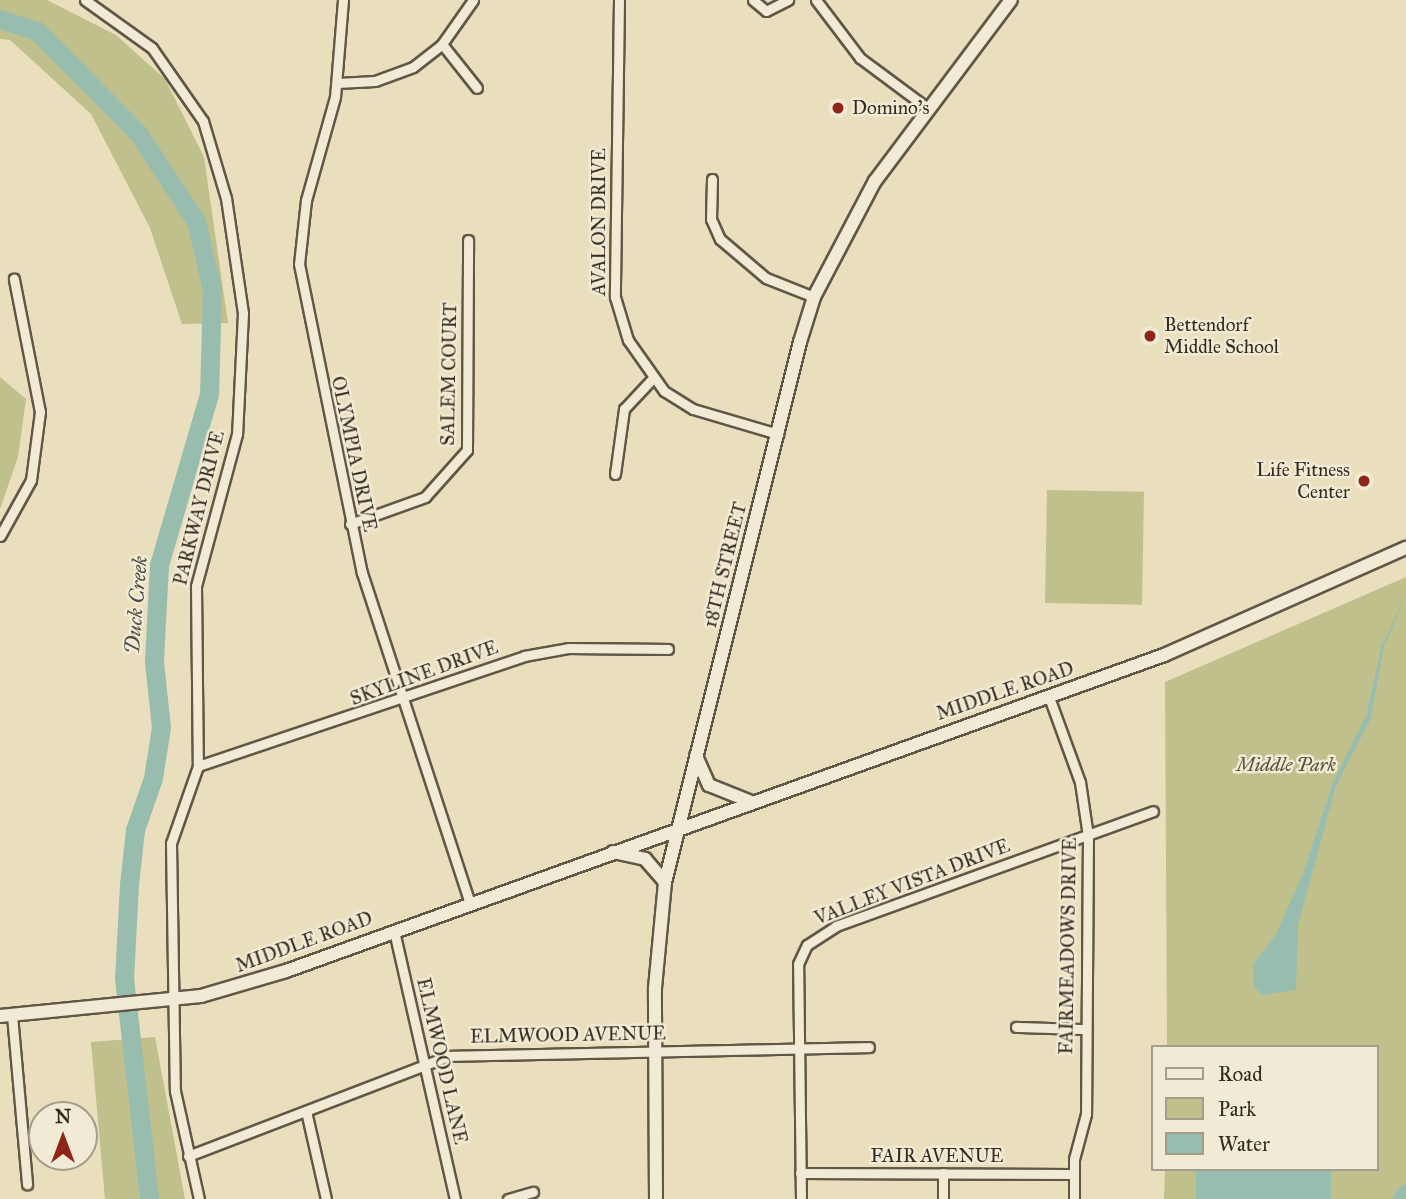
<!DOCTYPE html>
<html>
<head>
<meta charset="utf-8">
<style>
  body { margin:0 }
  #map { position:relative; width:1406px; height:1199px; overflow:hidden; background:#eadfbd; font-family:"IM FELL Great Primer",serif }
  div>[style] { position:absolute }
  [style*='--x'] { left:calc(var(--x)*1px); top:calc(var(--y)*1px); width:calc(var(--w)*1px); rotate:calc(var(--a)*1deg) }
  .green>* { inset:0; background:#bfc08c; transform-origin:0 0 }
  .water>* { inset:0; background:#98bdae; transform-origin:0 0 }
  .river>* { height:19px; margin:-9.5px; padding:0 9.5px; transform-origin:9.5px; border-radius:9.5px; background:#98bdae }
  .roads { filter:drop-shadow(2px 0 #615746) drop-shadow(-2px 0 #615746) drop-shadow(0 2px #615746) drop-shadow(0 -2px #615746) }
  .street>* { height:9px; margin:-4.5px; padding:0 4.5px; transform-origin:4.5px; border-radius:4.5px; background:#f1ead4 }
  .secondary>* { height:12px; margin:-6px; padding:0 6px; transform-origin:6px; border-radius:6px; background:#f1ead4 }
  .dots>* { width:19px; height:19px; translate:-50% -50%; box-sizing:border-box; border:4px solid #f1ead4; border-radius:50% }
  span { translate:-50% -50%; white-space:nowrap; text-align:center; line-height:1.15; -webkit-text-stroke:5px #f1ead4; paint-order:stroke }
  .poi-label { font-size:19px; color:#332a1f }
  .left { translate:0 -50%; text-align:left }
  .right { translate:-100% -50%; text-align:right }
  .street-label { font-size:19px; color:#332a1f }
  .park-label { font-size:19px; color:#56503a; font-style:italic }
  .water-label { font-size:21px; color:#4c4f43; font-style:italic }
  .legend { position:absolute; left:1151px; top:1045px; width:228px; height:126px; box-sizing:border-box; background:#f1ead4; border:2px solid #a59d8c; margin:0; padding:9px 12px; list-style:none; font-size:21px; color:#332a1f }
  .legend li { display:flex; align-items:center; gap:14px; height:35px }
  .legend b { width:35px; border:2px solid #a59d8c }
  .north { position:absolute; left:28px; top:1101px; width:70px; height:70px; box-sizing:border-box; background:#f1ead4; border:2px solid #a59d8c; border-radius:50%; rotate:0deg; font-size:19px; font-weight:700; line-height:28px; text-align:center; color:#332a1f }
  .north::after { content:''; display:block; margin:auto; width:24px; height:32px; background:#8f2418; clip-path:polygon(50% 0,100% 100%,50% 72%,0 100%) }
</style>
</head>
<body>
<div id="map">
  <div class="green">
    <i style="clip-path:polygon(0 0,47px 0,116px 35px,165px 79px,204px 157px,228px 323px,182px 324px,150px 228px,91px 114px,10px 40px,0 39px)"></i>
    <i style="clip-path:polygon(0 377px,26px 399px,18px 457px,0 509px)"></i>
    <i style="left:1047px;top:490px;width:97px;height:113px;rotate:1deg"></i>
    <i style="clip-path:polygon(1406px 577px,1406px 1199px,1164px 1199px,1165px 1169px,1376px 1169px,1376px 1047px,1167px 1047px,1165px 682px)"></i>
    <i style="clip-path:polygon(155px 1037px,185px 1199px,105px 1199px,91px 1042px)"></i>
  </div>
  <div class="water">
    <i style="clip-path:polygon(1406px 595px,1384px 647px,1371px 718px,1336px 786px,1298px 925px,1296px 990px,1262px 995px,1254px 987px,1253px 964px,1275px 936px,1303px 874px,1333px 782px,1366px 716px,1382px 645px)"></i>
    <i style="left:1196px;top:1169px;width:135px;height:30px"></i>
  </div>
  <div class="river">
    <i style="--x:0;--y:19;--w:39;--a:18"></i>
    <i style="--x:37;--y:31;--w:144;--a:45.3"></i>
    <i style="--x:138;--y:133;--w:105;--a:56.6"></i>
    <i style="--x:196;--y:221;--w:70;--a:76.8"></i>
    <i style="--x:212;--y:289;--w:105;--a:91.6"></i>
    <i style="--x:209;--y:394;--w:178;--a:106.3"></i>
    <i style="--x:159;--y:565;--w:97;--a:93"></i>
    <i style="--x:154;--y:662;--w:65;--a:83.9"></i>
    <i style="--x:161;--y:727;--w:52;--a:98.9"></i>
    <i style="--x:153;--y:778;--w:55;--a:109.1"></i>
    <i style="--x:135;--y:830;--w:54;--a:96.3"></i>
    <i style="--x:129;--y:884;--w:94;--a:93"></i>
    <i style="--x:124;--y:978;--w:222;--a:83.5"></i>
    <i style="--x:1402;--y:1199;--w:7;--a:-56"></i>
  </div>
  <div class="roads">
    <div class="street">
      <i style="--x:85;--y:0;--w:82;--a:35.6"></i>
      <i style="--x:152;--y:48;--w:89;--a:55.1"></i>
      <i style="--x:203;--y:121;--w:80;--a:73.4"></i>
      <i style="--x:226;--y:198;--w:116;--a:81.6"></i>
      <i style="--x:243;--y:313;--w:121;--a:92.8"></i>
      <i style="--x:237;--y:434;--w:157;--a:105.1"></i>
      <i style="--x:196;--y:586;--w:180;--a:89.4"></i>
      <i style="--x:198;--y:766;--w:82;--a:109.3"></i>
      <i style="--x:171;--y:843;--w:248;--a:89.1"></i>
      <i style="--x:175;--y:1091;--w:111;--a:77.5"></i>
      <i style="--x:343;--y:0;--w:97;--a:94.7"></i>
      <i style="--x:335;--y:97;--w:107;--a:105.7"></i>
      <i style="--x:306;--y:200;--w:64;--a:96.2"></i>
      <i style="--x:299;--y:264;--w:315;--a:78.5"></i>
      <i style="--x:362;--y:573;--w:347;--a:71.9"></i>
      <i style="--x:619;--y:0;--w:297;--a:90.8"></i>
      <i style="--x:615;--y:297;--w:45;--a:73.2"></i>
      <i style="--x:628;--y:340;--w:62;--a:54.8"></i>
      <i style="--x:664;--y:391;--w:34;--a:32"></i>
      <i style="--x:693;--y:409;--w:89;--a:16.4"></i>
      <i style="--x:753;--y:0;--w:17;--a:40"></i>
      <i style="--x:766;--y:11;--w:25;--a:-27"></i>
      <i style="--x:816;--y:0;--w:73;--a:52.8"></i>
      <i style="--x:860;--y:58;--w:82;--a:36.6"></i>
      <i style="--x:442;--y:44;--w:56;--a:51.5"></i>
      <i style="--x:337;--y:83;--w:38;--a:-3"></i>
      <i style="--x:375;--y:81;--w:40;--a:-20.2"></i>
      <i style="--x:413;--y:67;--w:37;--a:-38"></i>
      <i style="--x:442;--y:44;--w:54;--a:-54.8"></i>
      <i style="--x:712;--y:179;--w:40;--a:91.4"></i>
      <i style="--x:711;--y:219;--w:22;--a:66"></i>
      <i style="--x:720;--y:239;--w:60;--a:40.3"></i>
      <i style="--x:766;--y:278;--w:52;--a:21.6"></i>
      <i style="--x:615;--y:474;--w:66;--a:-82.1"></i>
      <i style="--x:624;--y:409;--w:42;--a:-46.9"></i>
      <i style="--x:350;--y:524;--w:80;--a:-19.8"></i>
      <i style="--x:425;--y:497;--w:63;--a:-48.2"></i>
      <i style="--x:467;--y:450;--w:210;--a:-89.7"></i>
      <i style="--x:0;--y:536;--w:64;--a:-61"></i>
      <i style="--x:31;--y:480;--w:69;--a:-82.5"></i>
      <i style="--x:40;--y:412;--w:136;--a:-101.1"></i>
      <i style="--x:1049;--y:697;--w:90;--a:70"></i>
      <i style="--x:1080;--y:782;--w:55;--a:81.6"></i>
      <i style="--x:1088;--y:836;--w:278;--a:90.4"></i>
      <i style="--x:1086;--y:1114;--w:47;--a:104.9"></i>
      <i style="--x:1074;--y:1159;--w:40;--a:90"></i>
      <i style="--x:198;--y:766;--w:344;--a:-18.6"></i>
      <i style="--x:524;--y:656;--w:46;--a:-10.1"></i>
      <i style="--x:569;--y:648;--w:99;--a:0.6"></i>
      <i style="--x:394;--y:931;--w:275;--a:77.2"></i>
      <i style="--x:12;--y:1015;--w:170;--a:84.9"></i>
      <i style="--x:1016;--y:1027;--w:68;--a:1.7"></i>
      <i style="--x:306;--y:1111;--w:90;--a:77.2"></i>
      <i style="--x:188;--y:1156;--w:279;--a:-21"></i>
      <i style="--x:448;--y:1056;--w:421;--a:-1.2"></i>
      <i style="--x:800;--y:1173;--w:274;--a:0.2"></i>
      <i style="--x:943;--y:1173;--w:26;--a:90"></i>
      <i style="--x:508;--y:1199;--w:26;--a:-16"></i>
      <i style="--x:801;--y:1199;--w:235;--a:-90.7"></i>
      <i style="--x:798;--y:964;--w:21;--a:-65"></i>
      <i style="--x:807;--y:945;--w:35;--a:-33"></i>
      <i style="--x:836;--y:926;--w:337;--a:-19.9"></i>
    </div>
    <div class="secondary">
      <i style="--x:696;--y:756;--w:32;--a:66"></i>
      <i style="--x:709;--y:785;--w:43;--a:21.8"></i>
      <i style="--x:613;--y:852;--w:33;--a:12"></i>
      <i style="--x:645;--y:859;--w:30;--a:49"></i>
      <i style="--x:0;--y:1016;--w:202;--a:-5.7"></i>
      <i style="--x:201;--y:996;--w:89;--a:-16.4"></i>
      <i style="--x:286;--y:971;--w:933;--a:-19.79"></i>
      <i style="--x:1164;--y:655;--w:265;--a:-23.9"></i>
      <i style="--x:656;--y:1199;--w:211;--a:-90.3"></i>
      <i style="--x:655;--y:988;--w:106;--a:-84.6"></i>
      <i style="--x:665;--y:882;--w:557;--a:-75.96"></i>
      <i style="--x:800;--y:342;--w:47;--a:-72.7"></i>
      <i style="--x:814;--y:297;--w:131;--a:-62.3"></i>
      <i style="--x:875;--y:181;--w:226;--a:-53.1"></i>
    </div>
  </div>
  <div class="dots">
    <i style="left:838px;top:108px;background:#8f2418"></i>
    <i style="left:1150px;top:336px;background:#8f2418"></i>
    <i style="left:1364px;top:481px;background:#8f2418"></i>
  </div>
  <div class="poi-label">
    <span class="left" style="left:852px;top:108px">Domino's</span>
    <span class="left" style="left:1164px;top:336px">Bettendorf<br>Middle School</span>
    <span class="right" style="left:1350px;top:481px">Life Fitness<br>Center</span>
  </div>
  <div class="street-label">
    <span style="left:599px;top:222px;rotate:-90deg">AVALON DRIVE</span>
    <span style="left:449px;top:374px;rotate:-89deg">SALEM COURT</span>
    <span style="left:354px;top:454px;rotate:78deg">OLYMPIA DRIVE</span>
    <span style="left:199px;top:508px;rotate:-76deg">PARKWAY DRIVE</span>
    <span style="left:725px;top:565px;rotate:-76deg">18TH STREET</span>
    <span style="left:424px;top:673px;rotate:-20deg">SKYLINE DRIVE</span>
    <span style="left:1005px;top:691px;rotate:-19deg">MIDDLE ROAD</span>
    <span style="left:912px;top:882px;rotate:-21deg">VALLEY VISTA DRIVE</span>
    <span style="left:304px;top:942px;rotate:-20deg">MIDDLE ROAD</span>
    <span style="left:1068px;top:946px;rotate:-89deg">FAIRMEADOWS DRIVE</span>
    <span style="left:568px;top:1035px;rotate:-1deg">ELMWOOD AVENUE</span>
    <span style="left:442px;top:1061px;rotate:77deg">ELMWOOD LANE</span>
    <span style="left:937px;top:1156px">FAIR AVENUE</span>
  </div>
  <div class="park-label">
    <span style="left:1286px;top:765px">Middle Park</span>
  </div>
  <div class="water-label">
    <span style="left:136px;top:605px;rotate:-85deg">Duck Creek</span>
  </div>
  <ul class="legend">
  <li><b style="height:9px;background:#f1ead4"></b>Road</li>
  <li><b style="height:19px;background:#bfc08c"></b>Park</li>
  <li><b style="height:19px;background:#98bdae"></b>Water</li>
  </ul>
  <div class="north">N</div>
</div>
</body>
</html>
